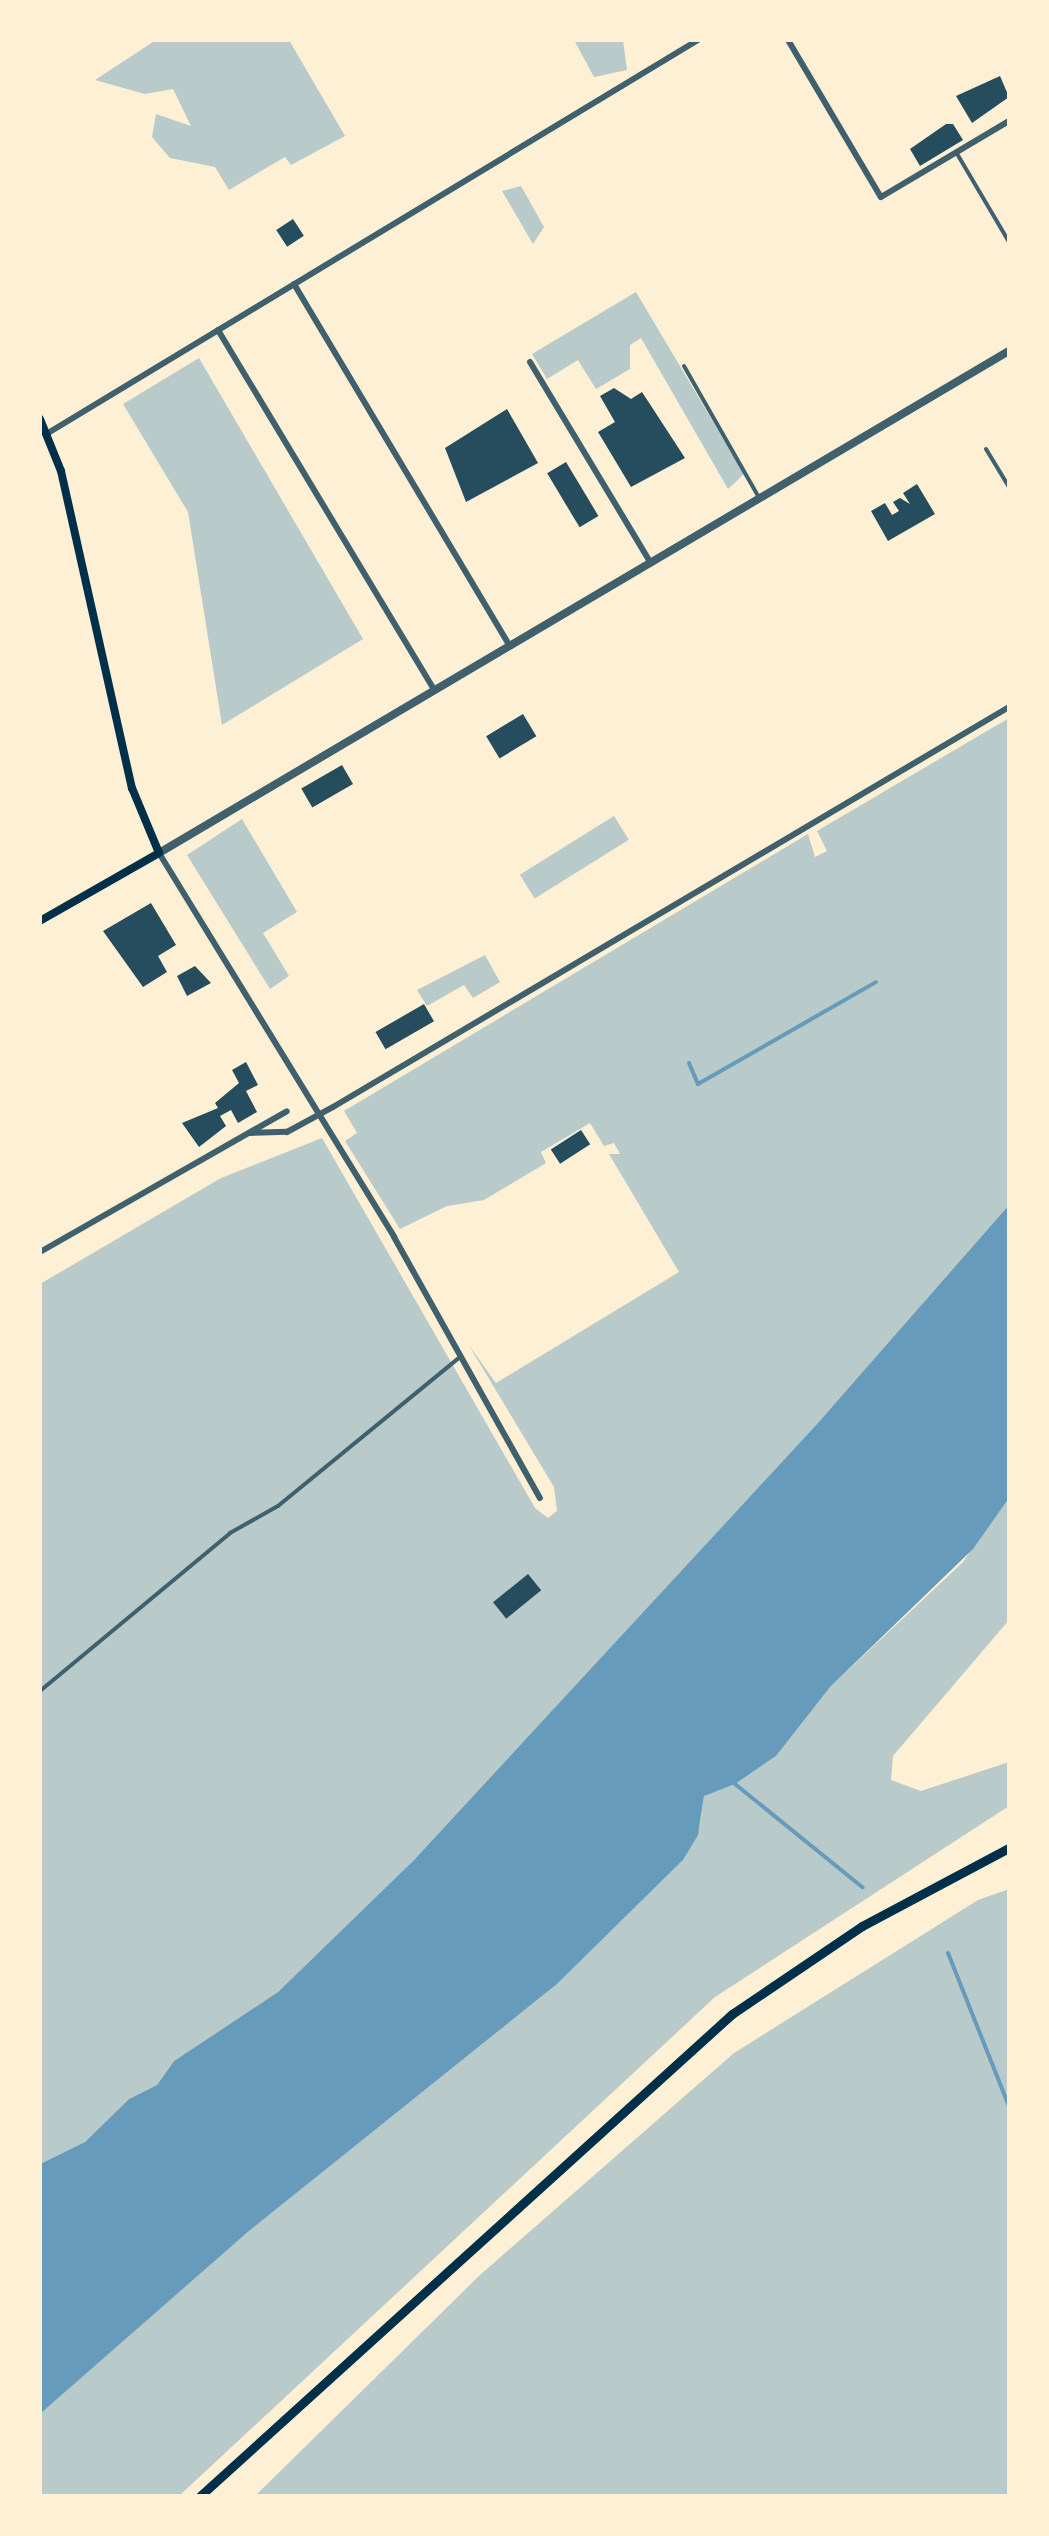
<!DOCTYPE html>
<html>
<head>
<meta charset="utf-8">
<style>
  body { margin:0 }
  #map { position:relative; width:1049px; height:2536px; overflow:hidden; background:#fdf0d5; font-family:"Fira Sans Condensed",sans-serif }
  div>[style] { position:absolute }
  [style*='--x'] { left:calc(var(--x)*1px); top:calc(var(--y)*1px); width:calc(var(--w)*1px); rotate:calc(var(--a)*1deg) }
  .green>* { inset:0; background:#b9caca; transform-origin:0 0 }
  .water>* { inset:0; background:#669bbc }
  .stream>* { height:4px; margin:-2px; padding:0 2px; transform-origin:2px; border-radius:2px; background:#669bbc }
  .building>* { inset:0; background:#264d5e; transform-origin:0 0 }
  .pedestrian>* { height:4px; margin:-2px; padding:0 2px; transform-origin:2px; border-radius:2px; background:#3f606c }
  .minor>* { height:6px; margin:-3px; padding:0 3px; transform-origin:3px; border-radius:3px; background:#3f606c }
  .tertiary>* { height:8px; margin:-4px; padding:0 4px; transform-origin:4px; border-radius:4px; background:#3f606c }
  .secondary>* { height:8px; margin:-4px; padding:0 4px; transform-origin:4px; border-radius:4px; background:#003049 }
  .primary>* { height:9px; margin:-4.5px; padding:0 4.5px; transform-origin:4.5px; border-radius:4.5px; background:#003049 }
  span { translate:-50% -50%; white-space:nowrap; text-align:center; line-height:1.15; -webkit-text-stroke:8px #fdf0d5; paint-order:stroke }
  .frame { position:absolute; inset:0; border:42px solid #fdf0d5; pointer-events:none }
</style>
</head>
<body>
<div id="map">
  <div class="green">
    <i style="clip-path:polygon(156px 40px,289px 40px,345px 136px,291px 165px,285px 157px,229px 190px,215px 167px,170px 158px,152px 137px,156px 114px,191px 126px,173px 89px,145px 94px,95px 80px)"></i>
    <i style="clip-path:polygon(574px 40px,623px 40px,627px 70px,594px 77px)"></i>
    <i style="clip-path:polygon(521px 186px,544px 227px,533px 244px,502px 191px)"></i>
    <i style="clip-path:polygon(636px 292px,744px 474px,728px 489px,641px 338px,630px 345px,630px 369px,596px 389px,578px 360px,547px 379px,532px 354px)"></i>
    <i style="clip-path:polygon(199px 358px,363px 639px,222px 725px,188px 512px,123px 404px)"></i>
    <i style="clip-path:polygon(1009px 718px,1009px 1205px,817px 1424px,414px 1860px,278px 1992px,174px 2061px,157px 2085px,129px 2099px,85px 2142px,40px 2164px,40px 1284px,221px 1178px,322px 1138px,535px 1508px,548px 1518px,557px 1511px,554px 1487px,468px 1344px,496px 1383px,679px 1272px,609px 1154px,620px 1154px,614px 1143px,604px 1146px,590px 1123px,541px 1152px,546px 1163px,484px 1200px,447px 1206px,400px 1229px,345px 1141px,357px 1133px,344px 1111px,808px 834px,815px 857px,827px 851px,817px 831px)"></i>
    <i style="left:614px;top:816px;width:28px;height:111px;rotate:58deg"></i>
    <i style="clip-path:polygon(242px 819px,297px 912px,263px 933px,289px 976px,270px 989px,187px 855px)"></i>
    <i style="clip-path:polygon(485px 955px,500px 982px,473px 998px,464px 985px,427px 1006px,417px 990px)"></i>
    <i style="clip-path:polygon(1009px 1498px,1009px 1620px,893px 1756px,891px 1780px,921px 1791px,1009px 1762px,1009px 1806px,715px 1997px,179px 2496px,40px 2496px,40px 2414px,249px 2231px,557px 1984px,683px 1860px,700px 1825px,704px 1795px,735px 1784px,776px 1756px,831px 1686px,962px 1563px)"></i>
    <i style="clip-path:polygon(1009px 1889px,1009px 2496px,255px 2496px,480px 2275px,734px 2053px,978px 1900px)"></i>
  </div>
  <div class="water">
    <i style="clip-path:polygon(1009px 1205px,1009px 1498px,973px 1549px,831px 1686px,776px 1756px,735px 1784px,704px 1796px,698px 1835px,683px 1860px,557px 1984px,249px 2231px,40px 2414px,40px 2164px,85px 2142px,129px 2099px,157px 2085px,174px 2061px,278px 1992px,414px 1860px,817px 1424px)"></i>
  </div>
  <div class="stream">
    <i style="--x:689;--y:1063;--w:23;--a:67"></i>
    <i style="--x:698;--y:1084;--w:205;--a:-29.8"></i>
    <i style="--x:735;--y:1784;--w:164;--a:39"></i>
    <i style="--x:948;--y:1953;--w:165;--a:68.3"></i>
  </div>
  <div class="building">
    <i style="clip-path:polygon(1000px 76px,1009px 97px,972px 123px,956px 96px)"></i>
    <i style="clip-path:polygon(946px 124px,953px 124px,963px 140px,920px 166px,910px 149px)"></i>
    <i style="left:293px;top:219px;width:20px;height:20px;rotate:57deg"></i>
    <i style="clip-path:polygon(614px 388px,631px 399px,642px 392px,685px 458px,631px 487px,598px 432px,615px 422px,600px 396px)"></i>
    <i style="clip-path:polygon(507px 409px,538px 463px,466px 502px,445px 448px)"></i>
    <i style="left:566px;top:462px;width:63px;height:22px;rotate:59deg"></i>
    <i style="clip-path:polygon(917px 484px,935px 514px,888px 541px,871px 511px,885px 503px,892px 515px,899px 511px,893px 502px,900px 498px,910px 504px,903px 493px)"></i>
    <i style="left:523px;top:714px;width:26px;height:43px;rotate:59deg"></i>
    <i style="left:342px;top:765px;width:22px;height:47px;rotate:60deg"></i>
    <i style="clip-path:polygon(151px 903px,176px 945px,158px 956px,167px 972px,143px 987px,103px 931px)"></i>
    <i style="clip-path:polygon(195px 966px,211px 983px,187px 996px,177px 976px)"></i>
    <i style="left:424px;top:1004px;width:20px;height:56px;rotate:60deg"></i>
    <i style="clip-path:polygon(246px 1062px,258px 1085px,246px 1091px,257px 1112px,238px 1123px,231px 1110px,220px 1116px,226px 1126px,199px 1147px,182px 1123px,218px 1108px,215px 1103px,239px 1083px,232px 1070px)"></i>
    <i style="left:581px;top:1130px;width:17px;height:36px;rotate:57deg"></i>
    <i style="left:528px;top:1574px;width:21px;height:45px;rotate:51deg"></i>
  </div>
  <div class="pedestrian">
    <i style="--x:956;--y:152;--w:104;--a:59.5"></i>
    <i style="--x:684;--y:366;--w:153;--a:60.3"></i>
    <i style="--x:986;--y:449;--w:44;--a:58.8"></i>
    <i style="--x:40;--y:1691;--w:247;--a:-39.7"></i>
    <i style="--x:230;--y:1533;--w:55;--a:-29.4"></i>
    <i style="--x:278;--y:1506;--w:235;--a:-39.3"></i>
  </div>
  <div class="minor">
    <i style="--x:788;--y:40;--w:182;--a:59.4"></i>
    <i style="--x:881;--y:197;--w:149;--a:-30.7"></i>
    <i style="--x:294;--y:284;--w:422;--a:59.2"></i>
    <i style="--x:218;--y:330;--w:420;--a:59"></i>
    <i style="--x:530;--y:362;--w:235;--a:59"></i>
    <i style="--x:48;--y:433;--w:760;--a:-31.16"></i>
    <i style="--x:159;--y:853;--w:450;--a:58.5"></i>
    <i style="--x:394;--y:1237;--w:299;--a:60.8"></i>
    <i style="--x:249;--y:1133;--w:38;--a:-2"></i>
    <i style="--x:287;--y:1132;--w:52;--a:-28.5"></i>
    <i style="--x:333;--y:1107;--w:785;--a:-30.61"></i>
    <i style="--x:40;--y:1252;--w:284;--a:-29.7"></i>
  </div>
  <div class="tertiary">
    <i style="--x:159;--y:853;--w:987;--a:-30.57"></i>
  </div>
  <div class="secondary">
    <i style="--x:40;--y:419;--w:56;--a:68"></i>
    <i style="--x:61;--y:471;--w:325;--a:77.4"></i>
    <i style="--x:132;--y:788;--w:70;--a:67.4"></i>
    <i style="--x:159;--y:853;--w:137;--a:150.3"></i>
  </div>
  <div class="primary">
    <i style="--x:200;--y:2496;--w:718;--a:-42.18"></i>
    <i style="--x:732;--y:2014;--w:157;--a:-34.1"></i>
    <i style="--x:862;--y:1926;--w:166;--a:-28"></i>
  </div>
  <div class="frame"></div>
</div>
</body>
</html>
